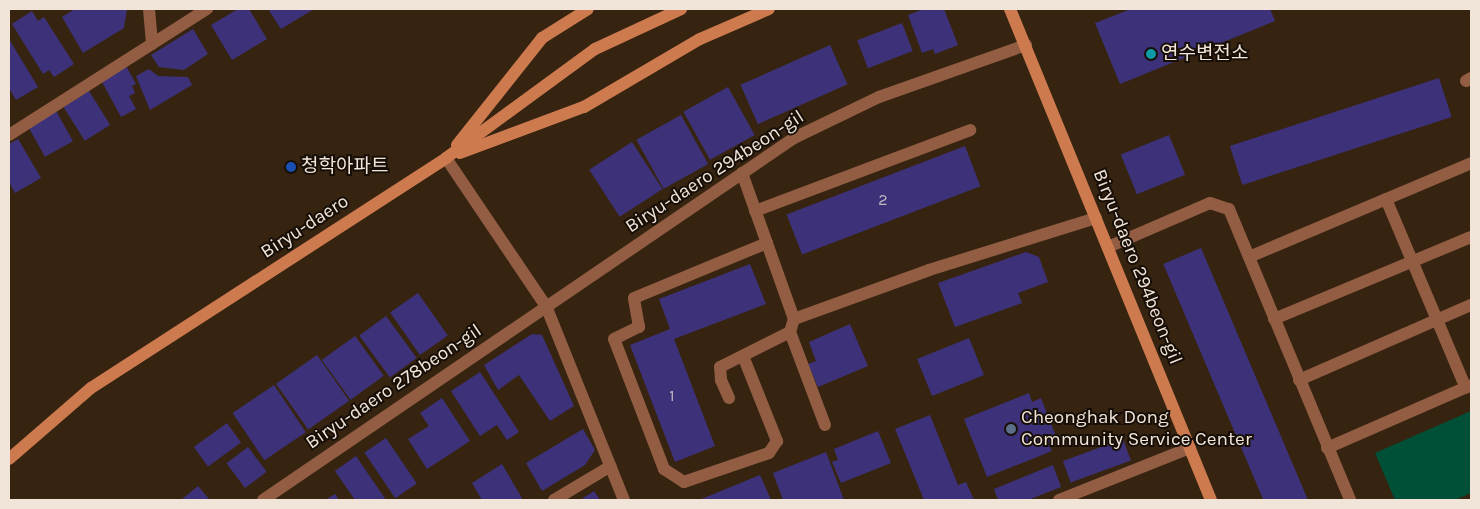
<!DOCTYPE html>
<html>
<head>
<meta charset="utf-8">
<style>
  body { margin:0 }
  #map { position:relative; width:1480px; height:509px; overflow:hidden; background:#362411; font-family:Karla,"Noto Sans KR",sans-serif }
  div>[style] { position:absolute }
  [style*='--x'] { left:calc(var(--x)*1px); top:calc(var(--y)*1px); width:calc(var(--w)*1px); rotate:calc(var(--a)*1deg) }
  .green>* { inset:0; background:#005037 }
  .building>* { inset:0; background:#3d327a; transform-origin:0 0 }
  .lane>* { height:12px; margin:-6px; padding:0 6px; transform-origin:6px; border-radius:6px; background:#925d43 }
  .street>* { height:12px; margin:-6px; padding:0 6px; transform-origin:6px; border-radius:6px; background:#925d43 }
  .secondary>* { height:12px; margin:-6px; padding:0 6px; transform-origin:6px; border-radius:6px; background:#ce7a4f }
  .dots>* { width:14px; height:14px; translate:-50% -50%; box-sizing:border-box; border:2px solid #170f07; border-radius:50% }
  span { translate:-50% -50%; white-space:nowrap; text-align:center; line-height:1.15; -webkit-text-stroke:4px #170f07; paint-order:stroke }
  .number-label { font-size:16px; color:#c4b8c1 }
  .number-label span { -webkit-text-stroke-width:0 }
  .poi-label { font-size:19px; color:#f1e5d9 }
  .left { translate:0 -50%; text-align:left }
  .street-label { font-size:19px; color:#f1e5d9 }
  .frame { position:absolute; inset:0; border:10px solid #f1e5d9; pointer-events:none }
</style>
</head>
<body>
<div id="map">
  <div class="green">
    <i style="clip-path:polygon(1471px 411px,1471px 493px,1455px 500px,1395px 500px,1375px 453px)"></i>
  </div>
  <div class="building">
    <i style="clip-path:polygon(75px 9px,127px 9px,124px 28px,83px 53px,62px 17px)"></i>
    <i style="clip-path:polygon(238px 9px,249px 9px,267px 39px,232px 60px,211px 25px)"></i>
    <i style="clip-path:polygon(268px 9px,314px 9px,281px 29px)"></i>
    <i style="clip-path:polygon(924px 9px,944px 9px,958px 45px,935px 54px,933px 49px,922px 53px,908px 15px)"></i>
    <i style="clip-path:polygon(1131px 9px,1270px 9px,1275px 21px,1120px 84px,1095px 23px)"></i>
    <i style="clip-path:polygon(32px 11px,38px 21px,44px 17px,74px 64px,54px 77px,49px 70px,43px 74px,12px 24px)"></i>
    <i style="left:902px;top:23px;width:30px;height:48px;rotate:69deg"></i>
    <i style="clip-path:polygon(193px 29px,208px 54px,184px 70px,159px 67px,151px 55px)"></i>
    <i style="clip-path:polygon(9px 39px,38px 87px,16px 100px,9px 88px)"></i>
    <i style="left:830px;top:45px;width:43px;height:98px;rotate:66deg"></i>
    <i style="clip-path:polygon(126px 66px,136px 84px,132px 86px,135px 93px,129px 96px,136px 109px,121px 117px,101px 80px)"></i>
    <i style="clip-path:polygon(149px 69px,158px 76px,188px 77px,192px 85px,150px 110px,136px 76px)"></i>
    <i style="left:1439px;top:78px;width:41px;height:220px;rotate:72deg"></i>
    <i style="left:728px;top:87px;width:55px;height:51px;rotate:61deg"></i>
    <i style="left:89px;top:91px;width:40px;height:30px;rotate:58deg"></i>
    <i style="left:55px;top:109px;width:37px;height:32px;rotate:61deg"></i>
    <i style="left:681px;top:115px;width:56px;height:51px;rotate:61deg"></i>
    <i style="left:1169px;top:135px;width:43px;height:52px;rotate:68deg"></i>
    <i style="clip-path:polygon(18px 139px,41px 178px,15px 193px,9px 182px,9px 144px)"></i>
    <i style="left:632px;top:142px;width:56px;height:51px;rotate:57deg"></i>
    <i style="left:965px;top:146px;width:43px;height:191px;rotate:69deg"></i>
    <i style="left:1201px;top:248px;width:273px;height:41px;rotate:67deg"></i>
    <i style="clip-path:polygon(1026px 252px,1039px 257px,1048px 282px,1018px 293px,1022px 303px,955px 327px,938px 283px)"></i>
    <i style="clip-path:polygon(750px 264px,766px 304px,674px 339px,715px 446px,675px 462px,630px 345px,670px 329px,659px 299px)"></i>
    <i style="left:418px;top:293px;width:52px;height:34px;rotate:55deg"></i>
    <i style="left:386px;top:316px;width:52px;height:33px;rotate:54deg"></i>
    <i style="clip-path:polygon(850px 324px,868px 366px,818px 387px,808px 364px,816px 361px,809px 342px)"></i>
    <i style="clip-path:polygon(532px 334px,542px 335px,574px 406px,550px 421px,519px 375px,498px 390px,484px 365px)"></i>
    <i style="left:355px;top:336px;width:49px;height:41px;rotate:54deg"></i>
    <i style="left:969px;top:338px;width:40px;height:56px;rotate:68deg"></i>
    <i style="left:317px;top:355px;width:56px;height:50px;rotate:55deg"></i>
    <i style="clip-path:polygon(480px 372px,519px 432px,507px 440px,497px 425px,480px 436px,451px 391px)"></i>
    <i style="left:274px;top:385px;width:57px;height:50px;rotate:56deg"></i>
    <i style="clip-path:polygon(1029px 393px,1032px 402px,1041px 398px,1057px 439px,1048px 443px,1052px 451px,987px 477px,964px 419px)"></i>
    <i style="clip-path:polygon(442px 398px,470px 441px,427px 469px,408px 439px,429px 426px,420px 413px)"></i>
    <i style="clip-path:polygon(930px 415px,958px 485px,966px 482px,974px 500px,924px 500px,895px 429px)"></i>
    <i style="left:227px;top:423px;width:24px;height:41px;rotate:54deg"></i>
    <i style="clip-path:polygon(583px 429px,595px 450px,585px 465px,542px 491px,526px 463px)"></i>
    <i style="clip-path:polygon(878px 431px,891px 463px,841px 483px,832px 462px,838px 460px,834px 449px)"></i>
    <i style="left:386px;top:438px;width:55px;height:26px;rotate:56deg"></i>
    <i style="left:1123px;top:439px;width:23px;height:64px;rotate:70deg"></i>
    <i style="left:248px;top:447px;width:31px;height:27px;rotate:53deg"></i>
    <i style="clip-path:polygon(826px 452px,844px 500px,783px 500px,773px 473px)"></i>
    <i style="clip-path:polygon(356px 456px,386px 500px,355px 500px,335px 471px)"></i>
    <i style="clip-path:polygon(502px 464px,523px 500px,482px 500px,472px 483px)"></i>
    <i style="clip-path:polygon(1053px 465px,1061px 487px,1028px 500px,998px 500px,994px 489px)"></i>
    <i style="clip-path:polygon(760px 475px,771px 500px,699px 500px)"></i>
    <i style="clip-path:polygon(198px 486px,210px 500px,181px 500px)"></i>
    <i style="clip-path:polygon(594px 491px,600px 500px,580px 500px)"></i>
    <i style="clip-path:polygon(335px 494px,339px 500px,325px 500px)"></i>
  </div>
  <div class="lane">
    <i style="--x:149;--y:9;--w:35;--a:85"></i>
    <i style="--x:1466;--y:81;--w:6;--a:-31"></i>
    <i style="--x:9;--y:135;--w:235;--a:-32.5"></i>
    <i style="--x:742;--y:173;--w:155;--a:70.4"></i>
    <i style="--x:1386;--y:199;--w:205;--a:67.1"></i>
    <i style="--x:755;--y:211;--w:230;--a:-20.6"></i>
    <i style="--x:1108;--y:247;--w:111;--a:-23.3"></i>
    <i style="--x:1210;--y:203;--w:20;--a:18"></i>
    <i style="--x:1229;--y:209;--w:315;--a:67.4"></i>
    <i style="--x:1249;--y:257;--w:241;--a:-22.9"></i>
    <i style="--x:1274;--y:319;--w:213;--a:-22.6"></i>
    <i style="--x:743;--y:356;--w:92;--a:68.2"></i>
    <i style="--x:777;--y:441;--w:14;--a:124"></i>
    <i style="--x:769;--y:453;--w:90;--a:161.2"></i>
    <i style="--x:684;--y:482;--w:24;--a:-147"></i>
    <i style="--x:664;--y:469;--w:139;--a:-111"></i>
    <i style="--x:614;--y:339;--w:28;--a:-26"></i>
    <i style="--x:639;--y:327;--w:29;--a:-100"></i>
    <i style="--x:634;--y:298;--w:144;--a:-22.5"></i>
    <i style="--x:1299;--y:380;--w:188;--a:-23.6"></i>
    <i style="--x:729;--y:398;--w:20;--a:-114"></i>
    <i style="--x:721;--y:380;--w:13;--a:-94"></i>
    <i style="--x:720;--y:367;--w:78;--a:-26.6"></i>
    <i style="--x:825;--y:425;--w:99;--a:-110.6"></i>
    <i style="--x:790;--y:332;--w:14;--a:-73"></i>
    <i style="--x:794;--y:319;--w:144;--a:-19.9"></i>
    <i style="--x:929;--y:270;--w:175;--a:-17.3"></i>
    <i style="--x:1327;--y:448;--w:157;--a:-23.6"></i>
    <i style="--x:554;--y:500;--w:66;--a:-30.8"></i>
    <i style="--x:1059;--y:500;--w:141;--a:-21.7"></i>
  </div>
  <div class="street">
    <i style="--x:446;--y:158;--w:179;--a:56"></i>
    <i style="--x:546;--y:306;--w:209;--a:68.1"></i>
    <i style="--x:263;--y:500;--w:643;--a:-34.28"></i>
    <i style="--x:794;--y:138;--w:94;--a:-25.8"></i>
    <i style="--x:879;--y:97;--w:156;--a:-19.5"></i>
  </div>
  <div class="secondary">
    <i style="--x:1010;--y:9;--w:531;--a:67.74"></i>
    <i style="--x:457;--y:145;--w:137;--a:-51.5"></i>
    <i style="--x:542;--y:38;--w:54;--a:-32.2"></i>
    <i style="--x:460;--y:153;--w:132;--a:-20.4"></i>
    <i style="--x:584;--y:107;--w:134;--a:-30.4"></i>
    <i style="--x:700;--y:39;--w:75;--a:-23.5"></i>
    <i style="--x:9;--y:459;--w:108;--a:-40.9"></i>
    <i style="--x:91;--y:388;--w:423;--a:-32.9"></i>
    <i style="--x:446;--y:158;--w:185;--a:-36.2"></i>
    <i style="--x:595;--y:49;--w:95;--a:-24.9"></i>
  </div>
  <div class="dots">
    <i style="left:1151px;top:54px;background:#0f9aa8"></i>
    <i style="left:291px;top:167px;background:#1a4fb4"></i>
    <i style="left:1011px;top:429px;background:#5c6f8a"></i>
  </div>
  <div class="number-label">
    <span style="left:883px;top:200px">2</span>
    <span style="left:672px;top:396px">1</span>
  </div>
  <div class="poi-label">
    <span class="left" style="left:1161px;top:54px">연수변전소</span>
    <span class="left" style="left:301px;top:167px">청학아파트</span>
    <span class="left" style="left:1021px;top:429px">Cheonghak Dong<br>Community Service Center</span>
  </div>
  <div class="street-label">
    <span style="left:715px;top:172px;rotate:-33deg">Biryu-daero 294beon-gil</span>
    <span style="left:305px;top:227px;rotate:-33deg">Biryu-daero</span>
    <span style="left:1137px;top:267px;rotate:68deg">Biryu-daero 294beon-gil</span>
    <span style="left:394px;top:387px;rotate:-34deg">Biryu-daero 278beon-gil</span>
  </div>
  <div class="frame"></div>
</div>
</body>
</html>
